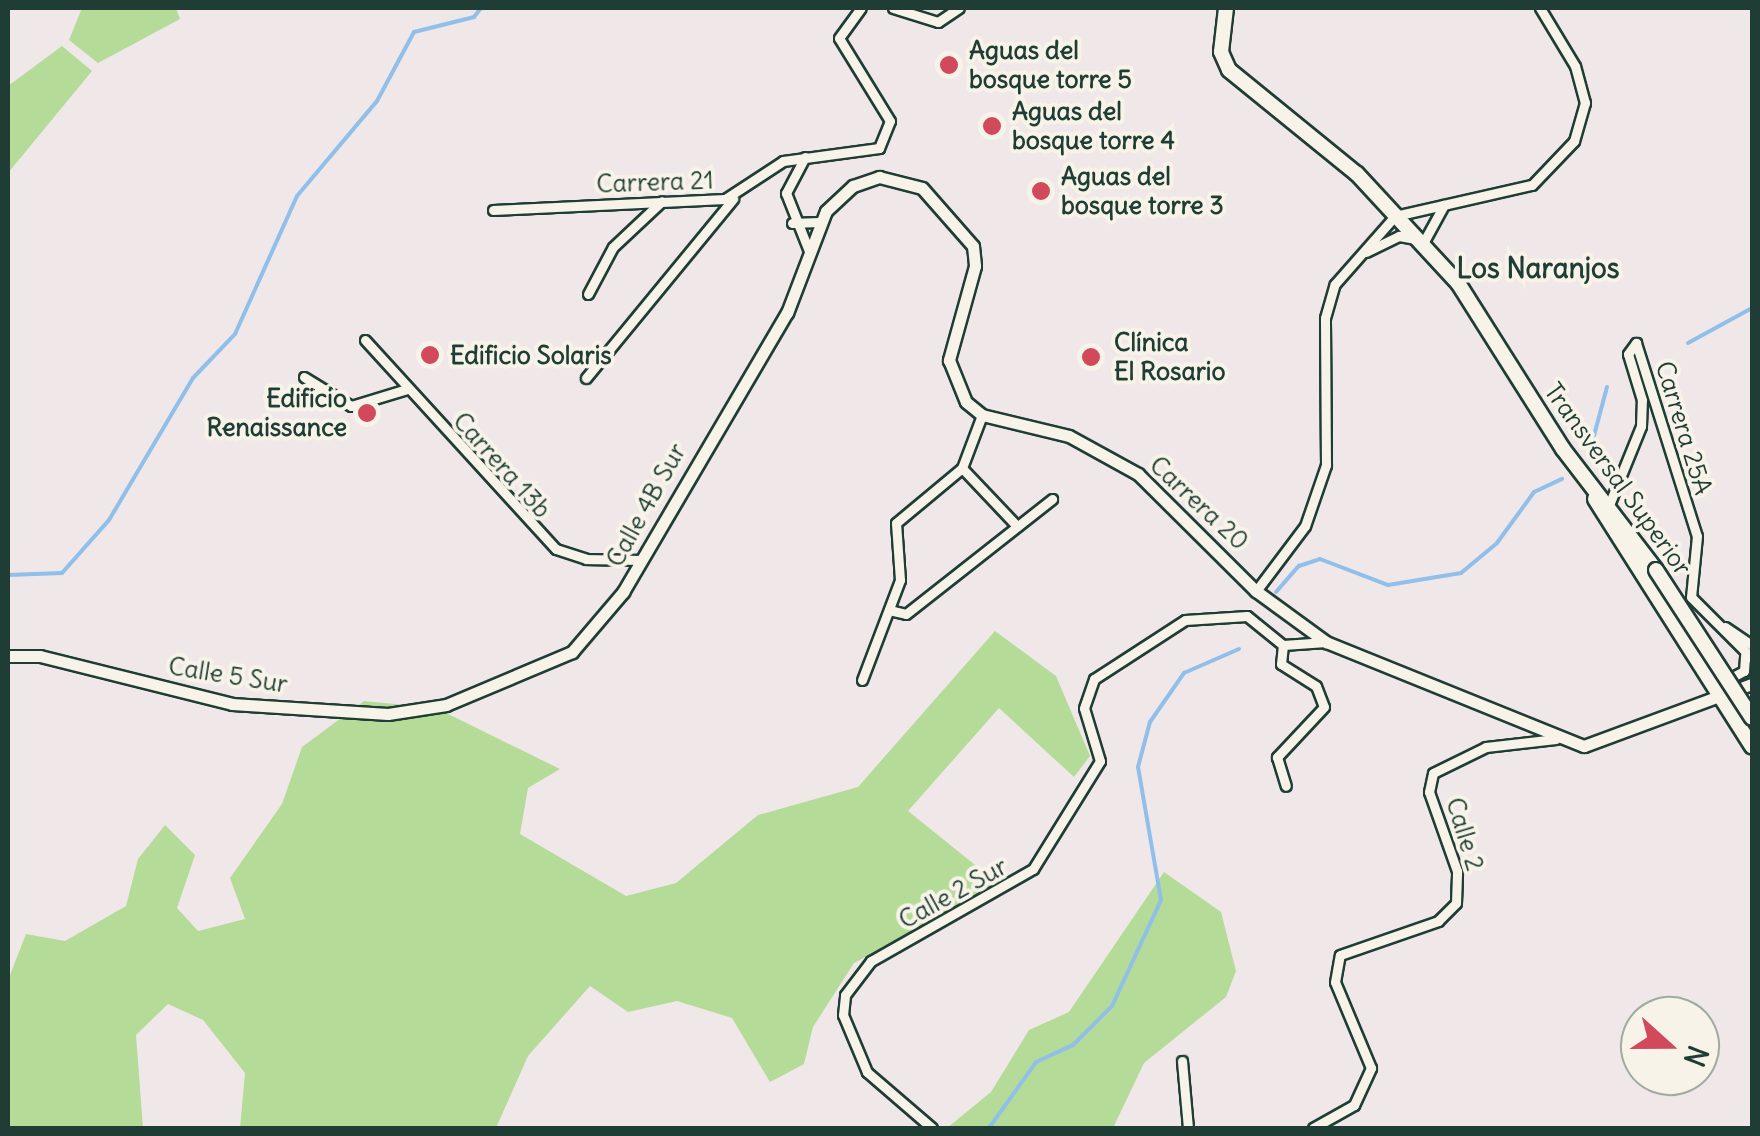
<!DOCTYPE html>
<html>
<head>
<meta charset="utf-8">
<style>
  body { margin:0 }
  #map { position:relative; width:1760px; height:1136px; overflow:hidden; background:#f0e7e8; font-family:Delius,sans-serif }
  div>[style] { position:absolute }
  [style*='--x'] { left:calc(var(--x)*1px); top:calc(var(--y)*1px); width:calc(var(--w)*1px); rotate:calc(var(--a)*1deg) }
  .green>* { inset:0; background:#b4dc98 }
  .stream>* { height:4px; margin:-2px; padding:0 2px; transform-origin:2px; border-radius:2px; background:#90bfea }
  .roads { filter:drop-shadow(2px 0 #1f3d34) drop-shadow(-2px 0 #1f3d34) drop-shadow(0 2px #1f3d34) drop-shadow(0 -2px #1f3d34) }
  .minor>* { height:9px; margin:-4.5px; padding:0 4.5px; transform-origin:4.5px; border-radius:4.5px; background:#f7f3e8 }
  .tertiary>* { height:11px; margin:-5.5px; padding:0 5.5px; transform-origin:5.5px; border-radius:5.5px; background:#f7f3e8 }
  .secondary>* { height:14px; margin:-7px; padding:0 7px; transform-origin:7px; border-radius:7px; background:#f7f3e8 }
  .bridges { filter:drop-shadow(2px 0 #1f3d34) drop-shadow(-2px 0 #1f3d34) drop-shadow(0 2px #1f3d34) drop-shadow(0 -2px #1f3d34) }
  .secondary-bridge>* { height:14px; margin:-7px; padding:0 7px; transform-origin:7px; border-radius:7px; background:#f7f3e8 }
  .dots>* { width:28px; height:28px; translate:-50% -50%; box-sizing:border-box; border:5px solid #f7f3e8; border-radius:50% }
  span { translate:-50% -50%; white-space:nowrap; text-align:center; line-height:1.15; -webkit-text-stroke:8px #f7f3e8; paint-order:stroke }
  .poi-label { font-size:25px; color:#1f3d34; font-weight:700 }
  .left { translate:0 -50%; text-align:left }
  .right { translate:-100% -50%; text-align:right }
  .street-label { font-size:25px; color:#1f3d34 }
  .neighbourhood-label { font-size:28px; color:#1f3d34; font-weight:700 }
  .frame { position:absolute; inset:0; border:10px solid #1f3d34; pointer-events:none }
  .north { position:absolute; left:1620px; top:996px; width:100px; height:100px; box-sizing:border-box; background:#f7f3e8; border:2px solid #a1aaa0; border-radius:50%; rotate:111deg; font-size:28px; font-weight:700; line-height:40px; text-align:center; color:#1f3d34 }
  .north::after { content:''; display:block; margin:auto; width:35px; height:45px; background:#d1495b; clip-path:polygon(50% 0,100% 100%,50% 72%,0 100%) }
</style>
</head>
<body>
<div id="map">
  <div class="green">
    <i style="clip-path:polygon(82px 8px,176px 8px,180px 19px,98px 63px,69px 40px)"></i>
    <i style="clip-path:polygon(62px 46px,92px 71px,8px 173px,8px 86px)"></i>
    <i style="clip-path:polygon(995px 631px,1056px 676px,1090px 756px,1074px 777px,999px 708px,908px 811px,1000px 885px,854px 963px,813px 1027px,804px 1064px,770px 1082px,732px 1018px,677px 1001px,628px 1012px,590px 986px,528px 1056px,496px 1128px,240px 1128px,245px 1073px,203px 1020px,168px 1004px,136px 1035px,143px 1128px,8px 1128px,8px 980px,26px 934px,65px 941px,126px 906px,138px 859px,165px 825px,195px 855px,177px 908px,198px 931px,245px 919px,230px 878px,282px 804px,302px 747px,364px 701px,436px 708px,560px 769px,528px 788px,520px 834px,626px 896px,676px 883px,758px 815px,858px 787px)"></i>
    <i style="clip-path:polygon(1164px 872px,1221px 912px,1236px 971px,1226px 997px,1144px 1063px,1113px 1128px,947px 1128px,991px 1092px,1029px 1030px,1069px 1012px)"></i>
  </div>
  <div class="stream">
    <i style="--x:1688;--y:343;--w:73;--a:-28.7"></i>
    <i style="--x:1592;--y:443;--w:58;--a:-75"></i>
    <i style="--x:8;--y:575;--w:54;--a:-2.1"></i>
    <i style="--x:62;--y:573;--w:71;--a:-48.4"></i>
    <i style="--x:109;--y:520;--w:165;--a:-59.4"></i>
    <i style="--x:193;--y:378;--w:61;--a:-46.3"></i>
    <i style="--x:235;--y:334;--w:151;--a:-65.8"></i>
    <i style="--x:297;--y:196;--w:124;--a:-49.9"></i>
    <i style="--x:377;--y:101;--w:78;--a:-61.8"></i>
    <i style="--x:414;--y:32;--w:62;--a:-14"></i>
    <i style="--x:474;--y:17;--w:11;--a:-52"></i>
    <i style="--x:1276;--y:592;--w:35;--a:-49"></i>
    <i style="--x:1299;--y:566;--w:22;--a:-18"></i>
    <i style="--x:1320;--y:559;--w:73;--a:20.9"></i>
    <i style="--x:1388;--y:585;--w:74;--a:-9.3"></i>
    <i style="--x:1461;--y:573;--w:47;--a:-39.8"></i>
    <i style="--x:1497;--y:543;--w:63;--a:-54"></i>
    <i style="--x:1534;--y:492;--w:31;--a:-25"></i>
    <i style="--x:989;--y:1128;--w:81;--a:-54.5"></i>
    <i style="--x:1036;--y:1062;--w:41;--a:-24.7"></i>
    <i style="--x:1073;--y:1045;--w:55;--a:-45"></i>
    <i style="--x:1112;--y:1006;--w:117;--a:-65.2"></i>
    <i style="--x:1161;--y:900;--w:135;--a:-99.8"></i>
    <i style="--x:1138;--y:767;--w:47;--a:-75.1"></i>
    <i style="--x:1150;--y:722;--w:60;--a:-55.2"></i>
    <i style="--x:1184;--y:673;--w:60;--a:-23.6"></i>
  </div>
  <div class="roads">
    <div class="minor">
      <i style="--x:893;--y:8;--w:47;--a:17.3"></i>
      <i style="--x:938;--y:22;--w:25;--a:-34"></i>
      <i style="--x:805;--y:157;--w:41;--a:117.8"></i>
      <i style="--x:786;--y:193;--w:62;--a:68.4"></i>
      <i style="--x:493;--y:210;--w:232;--a:-2.7"></i>
      <i style="--x:725;--y:199;--w:69;--a:-33.2"></i>
      <i style="--x:783;--y:161;--w:97;--a:-7.7"></i>
      <i style="--x:879;--y:148;--w:29;--a:-68"></i>
      <i style="--x:890;--y:121;--w:97;--a:-121.6"></i>
      <i style="--x:839;--y:38;--w:37;--a:-54"></i>
      <i style="--x:792;--y:223;--w:27;--a:-2"></i>
      <i style="--x:1422;--y:245;--w:46;--a:-61.2"></i>
      <i style="--x:1366;--y:252;--w:37;--a:-26"></i>
      <i style="--x:1399;--y:236;--w:17;--a:10"></i>
      <i style="--x:588;--y:294;--w:53;--a:-62"></i>
      <i style="--x:613;--y:247;--w:67;--a:-43.2"></i>
      <i style="--x:365;--y:340;--w:283;--a:47.6"></i>
      <i style="--x:556;--y:549;--w:32;--a:18"></i>
      <i style="--x:586;--y:559;--w:53;--a:1.1"></i>
      <i style="--x:1636;--y:343;--w:202;--a:72.5"></i>
      <i style="--x:1697;--y:536;--w:61;--a:95.6"></i>
      <i style="--x:1691;--y:597;--w:86;--a:45"></i>
      <i style="--x:304;--y:377;--w:55;--a:31.7"></i>
      <i style="--x:351;--y:406;--w:59;--a:-16.9"></i>
      <i style="--x:586;--y:378;--w:232;--a:-50.6"></i>
      <i style="--x:962;--y:468;--w:80;--a:46.5"></i>
      <i style="--x:1609;--y:505;--w:85;--a:-67.9"></i>
      <i style="--x:1641;--y:426;--w:26;--a:-88"></i>
      <i style="--x:1642;--y:400;--w:48;--a:-106.9"></i>
      <i style="--x:1628;--y:354;--w:14;--a:-54"></i>
      <i style="--x:1256;--y:591;--w:81;--a:-53"></i>
      <i style="--x:1305;--y:526;--w:65;--a:-71"></i>
      <i style="--x:1326;--y:465;--w:147;--a:-90.4"></i>
      <i style="--x:1325;--y:318;--w:35;--a:-74"></i>
      <i style="--x:1335;--y:284;--w:91;--a:-48.6"></i>
      <i style="--x:1395;--y:216;--w:140;--a:-12.8"></i>
      <i style="--x:1532;--y:185;--w:61;--a:-46.3"></i>
      <i style="--x:1574;--y:141;--w:40;--a:-74"></i>
      <i style="--x:1585;--y:103;--w:38;--a:-105"></i>
      <i style="--x:1575;--y:66;--w:68;--a:-121.1"></i>
      <i style="--x:889;--y:610;--w:17;--a:13"></i>
      <i style="--x:906;--y:614;--w:186;--a:-38.2"></i>
      <i style="--x:1725;--y:627;--w:32;--a:34"></i>
      <i style="--x:1283;--y:645;--w:19;--a:96"></i>
      <i style="--x:1281;--y:664;--w:41;--a:32.2"></i>
      <i style="--x:1316;--y:686;--w:22;--a:69"></i>
      <i style="--x:1324;--y:707;--w:69;--a:133.2"></i>
      <i style="--x:1277;--y:757;--w:30;--a:73"></i>
      <i style="--x:862;--y:680;--w:107;--a:-69.2"></i>
      <i style="--x:900;--y:580;--w:57;--a:-94"></i>
      <i style="--x:896;--y:523;--w:86;--a:-39.8"></i>
      <i style="--x:962;--y:468;--w:57;--a:-69.3"></i>
      <i style="--x:1725;--y:681;--w:21;--a:-28"></i>
      <i style="--x:1744;--y:671;--w:16;--a:-86"></i>
      <i style="--x:1182;--y:1061;--w:67;--a:84.9"></i>
      <i style="--x:932;--y:1128;--w:86;--a:-139.3"></i>
      <i style="--x:867;--y:1072;--w:62;--a:-112.8"></i>
      <i style="--x:843;--y:1015;--w:20;--a:-84"></i>
      <i style="--x:845;--y:995;--w:43;--a:-52.6"></i>
      <i style="--x:871;--y:961;--w:186;--a:-29.6"></i>
      <i style="--x:1033;--y:869;--w:127;--a:-58.2"></i>
      <i style="--x:1100;--y:761;--w:55;--a:-106.8"></i>
      <i style="--x:1084;--y:708;--w:31;--a:-71"></i>
      <i style="--x:1094;--y:679;--w:108;--a:-33"></i>
      <i style="--x:1185;--y:620;--w:62;--a:-3.7"></i>
      <i style="--x:1247;--y:616;--w:46;--a:38.9"></i>
      <i style="--x:1283;--y:645;--w:43;--a:-4"></i>
      <i style="--x:1313;--y:1128;--w:47;--a:-29.3"></i>
      <i style="--x:1354;--y:1105;--w:41;--a:-65.3"></i>
      <i style="--x:1371;--y:1068;--w:93;--a:-112.7"></i>
      <i style="--x:1335;--y:982;--w:27;--a:-80"></i>
      <i style="--x:1340;--y:955;--w:104;--a:-19.1"></i>
      <i style="--x:1438;--y:921;--w:25;--a:-45"></i>
      <i style="--x:1456;--y:903;--w:32;--a:-88"></i>
      <i style="--x:1457;--y:871;--w:84;--a:-109.5"></i>
      <i style="--x:1429;--y:792;--w:19;--a:-78"></i>
      <i style="--x:1433;--y:773;--w:59;--a:-26.1"></i>
      <i style="--x:1486;--y:747;--w:70;--a:-6.5"></i>
    </div>
    <div class="tertiary">
      <i style="--x:8;--y:656;--w:32;--a:0"></i>
      <i style="--x:40;--y:656;--w:198;--a:14"></i>
      <i style="--x:232;--y:704;--w:156;--a:3.7"></i>
      <i style="--x:388;--y:714;--w:59;--a:-8.8"></i>
      <i style="--x:446;--y:705;--w:137;--a:-22.8"></i>
      <i style="--x:572;--y:652;--w:79;--a:-49.6"></i>
      <i style="--x:623;--y:592;--w:324;--a:-59.6"></i>
      <i style="--x:787;--y:313;--w:109;--a:-69.1"></i>
      <i style="--x:826;--y:211;--w:37;--a:-43"></i>
      <i style="--x:853;--y:186;--w:28;--a:-19"></i>
      <i style="--x:879;--y:177;--w:44;--a:14.3"></i>
      <i style="--x:922;--y:188;--w:77;--a:48.7"></i>
      <i style="--x:973;--y:246;--w:20;--a:84"></i>
      <i style="--x:975;--y:266;--w:98;--a:105.5"></i>
      <i style="--x:949;--y:360;--w:45;--a:68"></i>
      <i style="--x:966;--y:402;--w:21;--a:39"></i>
      <i style="--x:982;--y:415;--w:89;--a:13.6"></i>
      <i style="--x:1069;--y:436;--w:79;--a:28.8"></i>
      <i style="--x:1138;--y:474;--w:166;--a:44.8"></i>
      <i style="--x:1256;--y:591;--w:87;--a:36.1"></i>
      <i style="--x:1326;--y:642;--w:278;--a:22"></i>
      <i style="--x:1584;--y:746;--w:179;--a:-20.3"></i>
    </div>
    <div class="secondary">
      <i style="--x:1226;--y:8;--w:44;--a:96.5"></i>
      <i style="--x:1221;--y:52;--w:20;--a:66"></i>
      <i style="--x:1229;--y:70;--w:165;--a:39.1"></i>
      <i style="--x:1357;--y:174;--w:149;--a:47.2"></i>
      <i style="--x:1458;--y:283;--w:196;--a:57.7"></i>
      <i style="--x:1563;--y:449;--w:153;--a:52.5"></i>
      <i style="--x:1595;--y:499;--w:293;--a:57.6"></i>
    </div>
  </div>
  <div class="bridges">
    <div class="secondary-bridge">
      <i style="--x:1656;--y:570;--w:176;--a:57"></i>
    </div>
  </div>
  <div class="dots">
    <i style="left:949px;top:65px;background:#d1495b"></i>
    <i style="left:992px;top:126px;background:#d1495b"></i>
    <i style="left:1041px;top:191px;background:#d1495b"></i>
    <i style="left:430px;top:355px;background:#d1495b"></i>
    <i style="left:1091px;top:357px;background:#d1495b"></i>
    <i style="left:367px;top:413px;background:#d1495b"></i>
  </div>
  <div class="poi-label">
    <span class="left" style="left:969px;top:65px">Aguas del<br>bosque torre 5</span>
    <span class="left" style="left:1012px;top:126px">Aguas del<br>bosque torre 4</span>
    <span class="left" style="left:1061px;top:191px">Aguas del<br>bosque torre 3</span>
    <span class="left" style="left:1114px;top:357px">Clínica<br>El Rosario</span>
    <span class="left" style="left:450px;top:355px">Edificio Solaris</span>
    <span class="right" style="left:347px;top:413px">Edificio<br>Renaissance</span>
  </div>
  <div class="street-label">
    <span style="left:655px;top:182px;rotate:-2deg">Carrera 21</span>
    <span style="left:1684px;top:428px;rotate:73deg">Carrera 25A</span>
    <span style="left:502px;top:465px;rotate:48deg">Carrera 13b</span>
    <span style="left:1618px;top:479px;rotate:54deg">Transversal Superior</span>
    <span style="left:1199px;top:503px;rotate:43deg">Carrera 20</span>
    <span style="left:646px;top:505px;rotate:-61deg">Calle 4B Sur</span>
    <span style="left:228px;top:675px;rotate:9deg">Calle 5 Sur</span>
    <span style="left:1465px;top:834px;rotate:73deg">Calle 2</span>
    <span style="left:953px;top:893px;rotate:-29deg">Calle 2 Sur</span>
  </div>
  <div class="neighbourhood-label">
    <span style="left:1538px;top:268px">Los Naranjos</span>
  </div>
  <div class="frame"></div>
  <div class="north">N</div>
</div>
</body>
</html>
